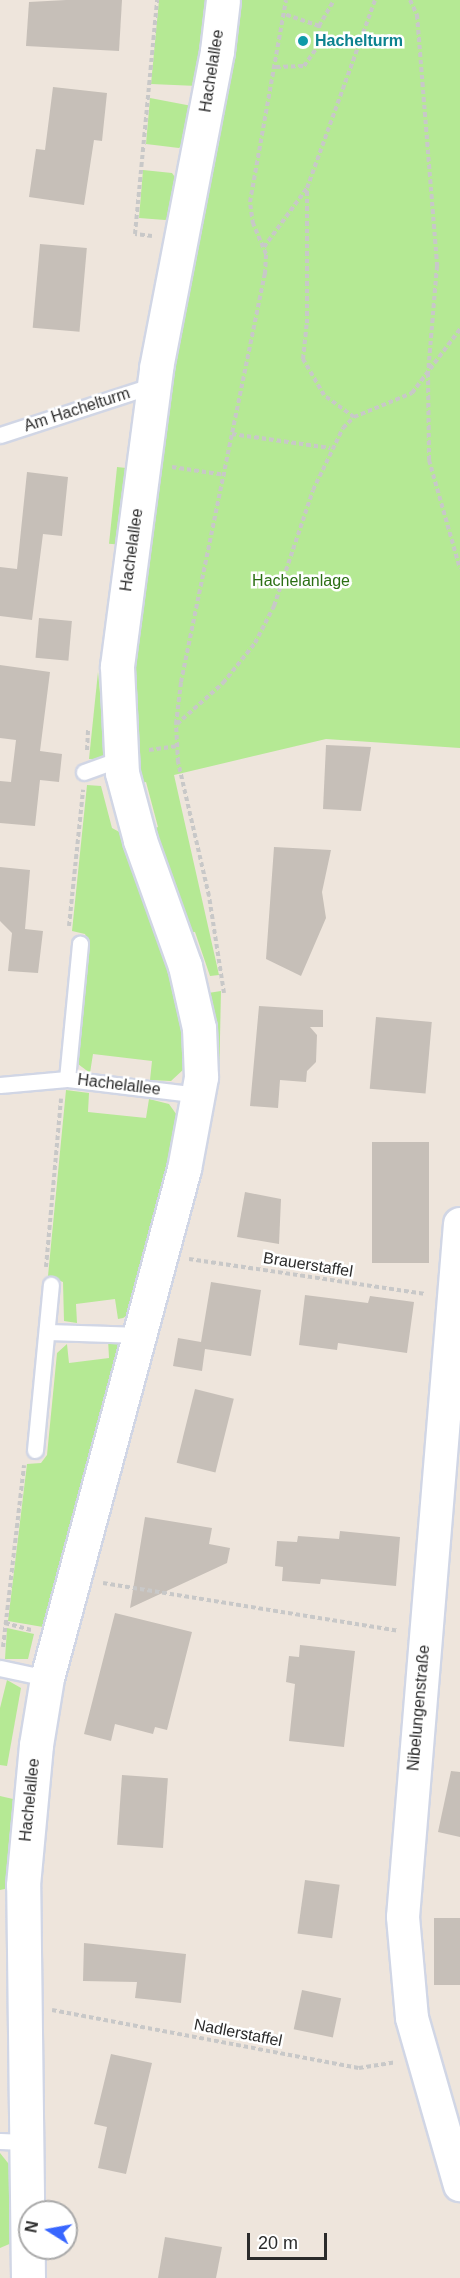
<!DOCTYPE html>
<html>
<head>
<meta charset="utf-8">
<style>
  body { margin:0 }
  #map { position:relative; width:460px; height:2278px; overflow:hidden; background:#eee5dc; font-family:Arial,sans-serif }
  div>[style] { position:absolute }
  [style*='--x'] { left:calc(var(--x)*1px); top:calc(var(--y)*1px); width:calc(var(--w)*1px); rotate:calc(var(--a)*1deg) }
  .green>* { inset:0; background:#b5e994; transform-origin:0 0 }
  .building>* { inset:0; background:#c6bfb8; transform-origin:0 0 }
  .path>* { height:4px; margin-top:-2px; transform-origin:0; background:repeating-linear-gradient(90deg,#c8c8c8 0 4.5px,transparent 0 7.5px) }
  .roads { filter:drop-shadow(2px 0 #d1d6e5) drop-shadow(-2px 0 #d1d6e5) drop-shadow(0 2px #d1d6e5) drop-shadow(0 -2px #d1d6e5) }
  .service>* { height:15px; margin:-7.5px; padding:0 7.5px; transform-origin:7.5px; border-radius:7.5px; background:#fff }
  .minor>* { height:32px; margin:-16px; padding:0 16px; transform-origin:16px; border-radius:16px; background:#fff }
  .tertiary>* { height:33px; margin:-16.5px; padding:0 16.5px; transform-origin:16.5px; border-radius:16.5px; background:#fff }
  .dots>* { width:16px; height:16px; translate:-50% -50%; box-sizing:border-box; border:3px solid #fff; border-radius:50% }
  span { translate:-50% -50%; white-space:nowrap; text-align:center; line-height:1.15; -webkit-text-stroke:5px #fff; paint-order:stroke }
  .culture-label { font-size:16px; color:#0d838f; font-weight:700 }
  .left { translate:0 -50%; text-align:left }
  .street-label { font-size:16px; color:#2b2b2b }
  .park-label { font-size:16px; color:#2b6f14 }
  .north { position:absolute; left:18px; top:2200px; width:60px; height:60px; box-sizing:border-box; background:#fff; border:2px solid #aaa; border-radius:50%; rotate:281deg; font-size:16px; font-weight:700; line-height:24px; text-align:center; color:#2b2b2b }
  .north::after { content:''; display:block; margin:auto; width:21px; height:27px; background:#3866ff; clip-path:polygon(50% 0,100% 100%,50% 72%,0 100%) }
  .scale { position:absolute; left:247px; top:2233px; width:80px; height:27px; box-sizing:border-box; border:3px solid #2b2b2b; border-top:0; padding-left:8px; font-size:18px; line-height:21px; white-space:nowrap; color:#2b2b2b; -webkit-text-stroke:4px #fff; paint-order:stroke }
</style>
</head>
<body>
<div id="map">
  <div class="green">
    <i style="clip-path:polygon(159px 0,210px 0,197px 86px,151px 84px)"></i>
    <i style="clip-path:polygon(234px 0,460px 0,460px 748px,326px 739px,174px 775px,219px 975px,210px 976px,195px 932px,187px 932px,150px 830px,158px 827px,146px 782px,132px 785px,127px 741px,136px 592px,163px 456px,170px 356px)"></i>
    <i style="clip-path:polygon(150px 98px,192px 106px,185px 143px,179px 148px,146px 144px)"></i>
    <i style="clip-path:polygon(143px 170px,172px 173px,177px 180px,170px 218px,165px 220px,139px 218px)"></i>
    <i style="left:126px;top:468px;width:77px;height:9px;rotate:96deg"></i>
    <i style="clip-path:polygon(98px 672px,106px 756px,96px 759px,89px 759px)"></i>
    <i style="clip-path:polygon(87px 785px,101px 786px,112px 828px,123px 834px,181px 996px,185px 1068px,171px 1081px,150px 1080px,152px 1061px,93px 1054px,90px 1073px,78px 1064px,88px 942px,85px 934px,72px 931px)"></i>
    <i style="clip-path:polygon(221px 991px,219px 1084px,214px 1084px,208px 993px)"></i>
    <i style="clip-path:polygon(66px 1090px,89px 1093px,88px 1112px,146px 1118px,149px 1099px,169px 1104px,179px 1118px,131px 1313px,123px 1318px,118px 1319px,115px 1299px,76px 1304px,77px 1323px,64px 1321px,63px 1282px,48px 1276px)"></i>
    <i style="clip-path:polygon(108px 1339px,123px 1340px,43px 1627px,8px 1621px,27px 1464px,41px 1463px,47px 1455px,57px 1353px,67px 1344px,69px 1363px,109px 1358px)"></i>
    <i style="clip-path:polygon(7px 1628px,34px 1634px,28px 1659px,5px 1659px)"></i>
    <i style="clip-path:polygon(7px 1680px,21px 1688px,7px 1766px,0 1765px,0 1708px)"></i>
    <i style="clip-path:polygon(0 1796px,13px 1799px,9px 1888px,0 1890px)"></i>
    <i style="clip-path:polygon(0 2153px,12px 2168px,14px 2242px,0 2248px)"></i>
  </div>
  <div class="building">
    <i style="clip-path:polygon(66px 0,122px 0,119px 51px,26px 46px,29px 2px)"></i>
    <i style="clip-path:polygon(53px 87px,107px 93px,102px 141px,94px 140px,84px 205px,29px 197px,36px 149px,45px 150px)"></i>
    <i style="left:40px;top:244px;width:47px;height:84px;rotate:5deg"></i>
    <i style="clip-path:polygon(27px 472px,68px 477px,62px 536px,43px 534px,32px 620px,0 616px,0 567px,17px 569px)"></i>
    <i style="left:39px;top:618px;width:33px;height:40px;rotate:5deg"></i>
    <i style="clip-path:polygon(0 665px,50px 672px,40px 751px,62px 754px,59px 782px,40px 780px,35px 826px,0 823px,0 781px,11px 782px,16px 740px,0 738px)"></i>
    <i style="clip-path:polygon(326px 745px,371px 747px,361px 811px,323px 809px)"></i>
    <i style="clip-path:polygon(274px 847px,331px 850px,322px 892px,326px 918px,301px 976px,266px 959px)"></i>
    <i style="clip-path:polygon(0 867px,30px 870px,25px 929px,43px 931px,38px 973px,8px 971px,12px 933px,0 921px)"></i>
    <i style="clip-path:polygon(259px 1006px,323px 1010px,323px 1027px,310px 1027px,317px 1035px,316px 1062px,307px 1071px,306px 1082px,280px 1080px,278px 1108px,250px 1106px)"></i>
    <i style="left:376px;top:1017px;width:56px;height:72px;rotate:5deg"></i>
    <i style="left:429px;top:1142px;width:121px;height:57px;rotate:90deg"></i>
    <i style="clip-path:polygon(245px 1192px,281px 1199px,279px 1244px,237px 1237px)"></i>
    <i style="clip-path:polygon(211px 1282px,261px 1290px,251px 1356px,205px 1349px,202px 1371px,173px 1366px,178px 1338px,201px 1342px)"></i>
    <i style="clip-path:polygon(305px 1295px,368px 1303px,370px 1296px,414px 1302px,407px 1353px,338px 1343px,337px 1350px,299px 1345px)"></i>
    <i style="left:195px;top:1389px;width:40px;height:76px;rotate:14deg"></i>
    <i style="clip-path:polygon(145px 1517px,212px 1528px,209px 1544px,230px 1548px,227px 1563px,130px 1608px)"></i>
    <i style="clip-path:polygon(340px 1531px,400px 1537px,396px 1586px,321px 1579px,320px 1584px,282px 1581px,283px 1567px,275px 1566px,277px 1541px,297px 1542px,298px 1536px,339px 1539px)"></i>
    <i style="clip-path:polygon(115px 1613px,192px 1632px,167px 1730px,155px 1727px,153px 1734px,115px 1724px,111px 1741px,84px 1734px)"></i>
    <i style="clip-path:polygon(300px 1645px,355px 1651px,344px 1747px,289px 1741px,295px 1684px,286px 1682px,289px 1656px,299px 1657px)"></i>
    <i style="clip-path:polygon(451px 1771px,460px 1772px,460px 1837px,438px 1832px)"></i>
    <i style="left:122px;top:1775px;width:46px;height:70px;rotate:4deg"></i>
    <i style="left:305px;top:1880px;width:35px;height:54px;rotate:8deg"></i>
    <i style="left:434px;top:1918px;width:26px;height:67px"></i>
    <i style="clip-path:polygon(84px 1943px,186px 1954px,181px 2003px,135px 1998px,137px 1982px,83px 1981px)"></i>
    <i style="left:302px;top:1990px;width:40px;height:40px;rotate:12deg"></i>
    <i style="clip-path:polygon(111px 2054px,152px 2063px,126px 2174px,98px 2168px,107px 2127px,94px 2124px)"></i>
    <i style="clip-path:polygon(165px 2237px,222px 2247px,216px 2278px,158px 2278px)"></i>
  </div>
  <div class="path">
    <i style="--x:410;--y:0;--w:17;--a:65"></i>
    <i style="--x:417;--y:15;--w:252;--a:85.4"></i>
    <i style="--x:437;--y:266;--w:107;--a:94.8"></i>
    <i style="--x:428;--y:373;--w:87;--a:89.3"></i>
    <i style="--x:429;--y:460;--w:113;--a:74.1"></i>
    <i style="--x:319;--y:26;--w:30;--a:-60"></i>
    <i style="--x:276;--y:67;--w:28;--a:-2"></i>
    <i style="--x:304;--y:66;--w:28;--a:-55"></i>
    <i style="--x:320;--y:43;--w:17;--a:-93"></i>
    <i style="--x:319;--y:26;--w:37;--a:-161"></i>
    <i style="--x:152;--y:236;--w:17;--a:-173"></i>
    <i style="--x:135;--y:234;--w:235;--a:-84.6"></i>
    <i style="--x:264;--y:247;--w:73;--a:-53.9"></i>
    <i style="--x:354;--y:417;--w:37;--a:-144"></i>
    <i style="--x:324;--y:395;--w:42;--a:-120.3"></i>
    <i style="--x:303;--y:359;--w:36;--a:-84"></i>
    <i style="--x:307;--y:323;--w:135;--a:-90"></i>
    <i style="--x:307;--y:188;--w:200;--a:-70.1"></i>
    <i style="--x:232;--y:434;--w:99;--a:8.1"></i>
    <i style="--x:172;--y:467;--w:54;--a:8.6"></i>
    <i style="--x:177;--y:724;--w:62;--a:-41.7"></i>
    <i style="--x:223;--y:683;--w:51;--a:-51.3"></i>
    <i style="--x:255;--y:643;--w:42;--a:-62.8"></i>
    <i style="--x:274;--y:606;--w:122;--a:-71.4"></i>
    <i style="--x:313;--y:490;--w:69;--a:-64.2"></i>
    <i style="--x:343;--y:428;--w:16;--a:-45"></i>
    <i style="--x:354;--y:417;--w:63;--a:-22.5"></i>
    <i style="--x:412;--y:393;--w:80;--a:-53.1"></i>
    <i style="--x:87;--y:750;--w:20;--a:-87"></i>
    <i style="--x:149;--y:750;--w:27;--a:-8"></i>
    <i style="--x:69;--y:926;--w:137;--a:-84.1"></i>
    <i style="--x:224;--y:993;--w:98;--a:-98.8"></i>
    <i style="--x:209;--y:896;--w:138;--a:-103"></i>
    <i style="--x:178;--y:762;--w:38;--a:-93"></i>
    <i style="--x:176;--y:724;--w:42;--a:-83.2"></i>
    <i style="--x:181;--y:682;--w:417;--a:-78.4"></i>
    <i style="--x:265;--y:274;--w:20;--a:-87"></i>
    <i style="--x:266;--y:254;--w:33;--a:-113"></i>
    <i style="--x:253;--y:224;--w:22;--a:-98"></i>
    <i style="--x:250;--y:202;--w:205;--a:-79.9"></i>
    <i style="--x:189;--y:1259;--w:239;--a:8.4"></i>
    <i style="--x:46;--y:1267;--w:169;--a:-84.9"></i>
    <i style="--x:103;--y:1583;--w:299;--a:9.2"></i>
    <i style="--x:5;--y:1623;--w:27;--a:15"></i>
    <i style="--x:3;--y:1647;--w:183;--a:-83.4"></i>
    <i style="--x:52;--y:2010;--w:312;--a:10.7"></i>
    <i style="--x:359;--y:2068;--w:37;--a:-9"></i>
  </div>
  <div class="roads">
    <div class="service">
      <i style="--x:0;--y:435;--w:162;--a:-18"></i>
      <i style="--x:84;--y:772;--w:38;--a:-20"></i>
      <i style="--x:67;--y:1079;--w:136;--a:-84.5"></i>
      <i style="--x:0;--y:1085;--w:67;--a:-5.1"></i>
      <i style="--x:67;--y:1079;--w:133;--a:6.9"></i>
      <i style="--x:48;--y:1332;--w:93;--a:1.8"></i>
      <i style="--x:35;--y:1450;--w:166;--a:-84.5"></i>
      <i style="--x:0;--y:1668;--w:48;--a:12"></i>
      <i style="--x:0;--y:2141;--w:26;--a:2"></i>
    </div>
    <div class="minor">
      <i style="--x:460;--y:1224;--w:695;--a:94.7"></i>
      <i style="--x:403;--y:1917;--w:101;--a:84.9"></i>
      <i style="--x:412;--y:2018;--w:174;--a:74"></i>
    </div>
    <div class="tertiary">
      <i style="--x:28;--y:2278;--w:393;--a:-90.7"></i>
      <i style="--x:23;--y:1885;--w:141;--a:-84.7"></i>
      <i style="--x:36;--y:1745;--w:68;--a:-80.7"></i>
      <i style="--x:47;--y:1678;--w:527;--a:-74.94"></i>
      <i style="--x:184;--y:1169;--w:94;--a:-79.5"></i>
      <i style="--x:201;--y:1077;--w:49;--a:-92.3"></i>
      <i style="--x:199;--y:1028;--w:64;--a:-102.7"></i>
      <i style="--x:185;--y:966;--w:134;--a:-109.7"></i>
      <i style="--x:140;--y:840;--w:69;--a:-105"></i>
      <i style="--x:122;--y:773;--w:107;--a:-92.7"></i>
      <i style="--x:117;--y:666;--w:301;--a:-82.5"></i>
      <i style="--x:156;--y:368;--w:323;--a:-79.1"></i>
      <i style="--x:217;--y:51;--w:51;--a:-83.3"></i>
    </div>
  </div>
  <div class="dots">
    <i style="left:303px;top:41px;background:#0f9aa8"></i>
  </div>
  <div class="culture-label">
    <span class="left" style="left:315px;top:41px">Hachelturm</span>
  </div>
  <div class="street-label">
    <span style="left:212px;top:71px;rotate:-81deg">Hachelallee</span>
    <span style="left:77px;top:410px;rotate:-18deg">Am Hachelturm</span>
    <span style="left:132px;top:550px;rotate:-82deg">Hachelallee</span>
    <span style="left:119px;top:1085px;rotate:7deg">Hachelallee</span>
    <span style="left:308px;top:1265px;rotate:9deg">Brauerstaffel</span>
    <span style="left:419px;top:1708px;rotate:-85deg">Nibelungenstraße</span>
    <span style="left:30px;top:1800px;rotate:-84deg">Hachelallee</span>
    <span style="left:238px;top:2033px;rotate:11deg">Nadlerstaffel</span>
  </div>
  <div class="park-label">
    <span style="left:301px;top:581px">Hachelanlage</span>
  </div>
  <div class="north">N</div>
  <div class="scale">20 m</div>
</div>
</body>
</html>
